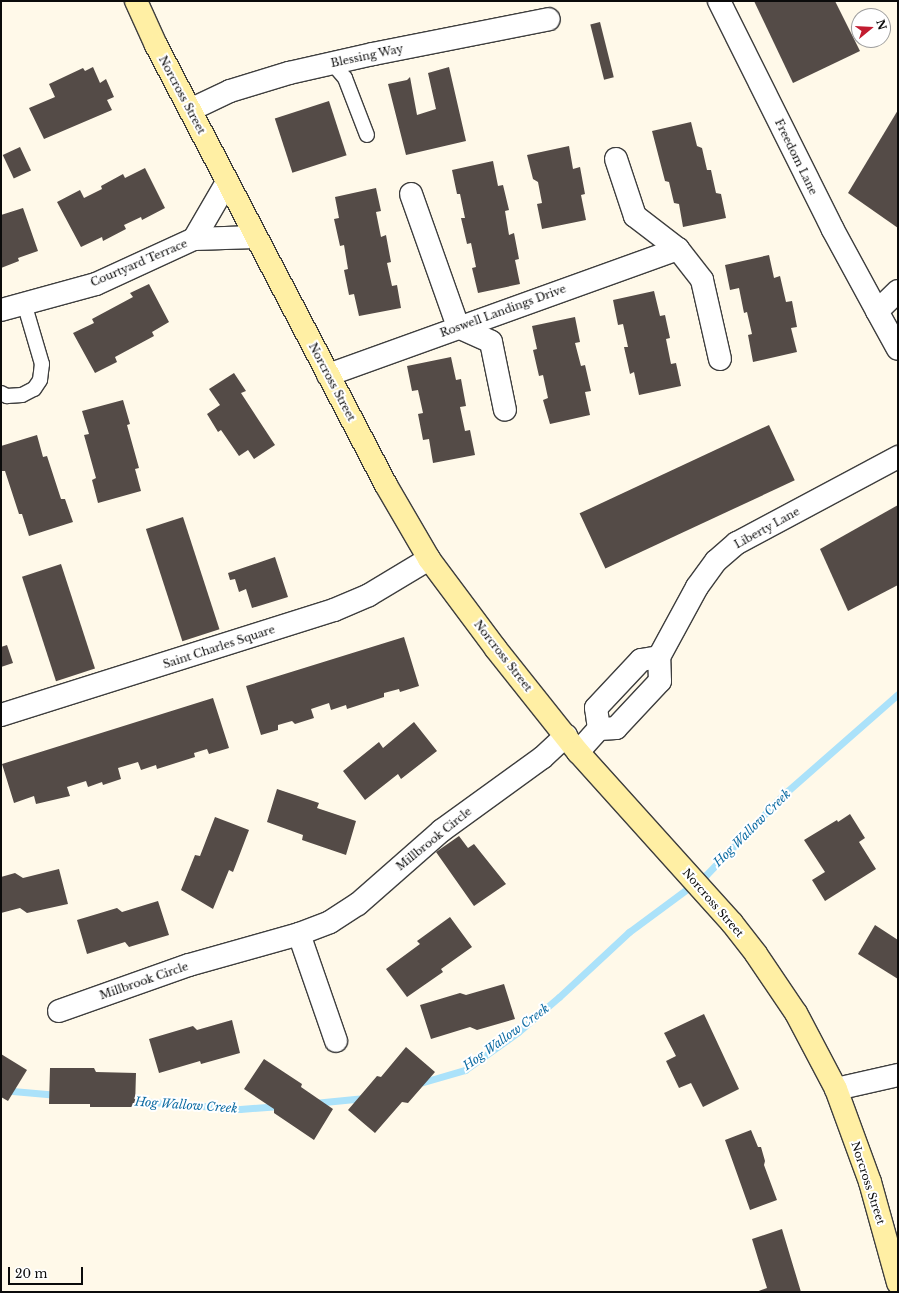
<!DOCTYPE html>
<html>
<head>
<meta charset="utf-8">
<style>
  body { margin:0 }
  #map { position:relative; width:899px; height:1293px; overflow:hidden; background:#fff9e9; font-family:"Libre Baskerville",serif }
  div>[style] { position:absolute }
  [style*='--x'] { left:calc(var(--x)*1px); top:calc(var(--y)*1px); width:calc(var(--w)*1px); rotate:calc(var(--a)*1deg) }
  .stream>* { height:7px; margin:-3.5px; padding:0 3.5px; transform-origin:3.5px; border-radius:3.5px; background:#abe2fa }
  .building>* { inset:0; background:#544b47; transform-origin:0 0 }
  .roads { filter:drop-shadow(1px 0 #3e3e3e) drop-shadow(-1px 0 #3e3e3e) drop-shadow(0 1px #3e3e3e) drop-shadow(0 -1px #3e3e3e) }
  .lane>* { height:14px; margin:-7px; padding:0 7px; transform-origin:7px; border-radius:7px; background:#fff }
  .street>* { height:22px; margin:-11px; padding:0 11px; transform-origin:11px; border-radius:11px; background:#fff }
  .secondary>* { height:22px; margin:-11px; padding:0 11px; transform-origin:11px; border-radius:11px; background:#ffefa4 }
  span { translate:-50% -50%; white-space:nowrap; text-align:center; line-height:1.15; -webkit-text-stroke:4px #fff; paint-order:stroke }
  .street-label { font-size:11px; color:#0b0b0b }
  .water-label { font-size:12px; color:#0e6ca3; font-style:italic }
  .frame { position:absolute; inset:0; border:2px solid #0b0b0b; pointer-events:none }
  .north { position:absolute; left:851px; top:8px; width:40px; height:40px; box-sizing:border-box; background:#fff; border:1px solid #9d9d9d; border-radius:50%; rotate:72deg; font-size:11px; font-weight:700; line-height:16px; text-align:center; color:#0b0b0b }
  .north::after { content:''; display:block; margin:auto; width:14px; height:18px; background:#c21c30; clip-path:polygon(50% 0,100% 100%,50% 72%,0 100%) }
  .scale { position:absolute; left:8px; top:1267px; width:75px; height:18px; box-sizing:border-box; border:2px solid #0b0b0b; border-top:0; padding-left:5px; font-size:12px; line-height:14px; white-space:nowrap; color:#0b0b0b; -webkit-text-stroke:3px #fff; paint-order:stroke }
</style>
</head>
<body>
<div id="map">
  <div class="stream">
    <i style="--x:420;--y:1083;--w:47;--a:-16.1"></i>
    <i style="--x:465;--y:1070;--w:65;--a:-35.6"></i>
    <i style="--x:518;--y:1032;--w:54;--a:-40.5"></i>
    <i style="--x:559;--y:997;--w:96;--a:-42.9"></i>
    <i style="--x:629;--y:932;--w:96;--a:-36.5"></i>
    <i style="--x:706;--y:875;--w:111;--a:-46.1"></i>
    <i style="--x:783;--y:795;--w:153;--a:-41.3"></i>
    <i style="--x:1;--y:1090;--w:57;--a:5"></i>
    <i style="--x:127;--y:1100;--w:113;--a:4.6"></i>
    <i style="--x:240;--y:1109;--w:40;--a:-4.3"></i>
    <i style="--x:314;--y:1103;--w:51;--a:-5.6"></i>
  </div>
  <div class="building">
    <i style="clip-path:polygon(754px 1px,835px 1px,860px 51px,793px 83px)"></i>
    <i style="left:600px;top:22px;width:57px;height:10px;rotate:76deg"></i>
    <i style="clip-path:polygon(93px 67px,100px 83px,106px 79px,114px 97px,107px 100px,112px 110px,44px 139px,29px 108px,55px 97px,49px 84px,83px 68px,85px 71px)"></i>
    <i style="clip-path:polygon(449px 67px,466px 141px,406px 155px,388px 84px,407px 80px,410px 77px,417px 115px,436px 109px,428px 73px)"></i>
    <i style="left:329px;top:101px;width:57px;height:57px;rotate:72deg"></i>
    <i style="clip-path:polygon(898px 110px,898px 228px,848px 193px)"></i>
    <i style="clip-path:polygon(691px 122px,697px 146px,702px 148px,707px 170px,711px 170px,716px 193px,721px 194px,726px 218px,683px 227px,679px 204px,674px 203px,669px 182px,665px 181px,652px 131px)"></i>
    <i style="clip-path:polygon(569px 146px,573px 169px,580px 167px,585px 194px,581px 195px,586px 220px,542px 229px,537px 204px,542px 203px,538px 182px,533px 179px,527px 155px)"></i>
    <i style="left:20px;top:147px;width:26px;height:19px;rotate:65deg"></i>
    <i style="clip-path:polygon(493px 161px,498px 186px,503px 185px,509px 210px,505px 211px,509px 235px,514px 233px,519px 259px,515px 260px,520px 284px,478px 293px,472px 268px,476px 267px,471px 243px,467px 244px,461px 218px,465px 218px,460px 194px,457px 194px,452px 170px)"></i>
    <i style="clip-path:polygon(145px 168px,165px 208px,142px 220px,141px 217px,124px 225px,126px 229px,103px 241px,102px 237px,81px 247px,57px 202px,80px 190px,84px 198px,102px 189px,101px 186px,123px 174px,125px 178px)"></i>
    <i style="clip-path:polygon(376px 188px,381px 211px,376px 212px,381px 237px,386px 235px,391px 262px,387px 263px,392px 286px,397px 285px,401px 308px,359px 316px,354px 294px,349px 295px,344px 270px,348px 269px,344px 245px,340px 246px,334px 219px,339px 218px,335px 197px)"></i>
    <i style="clip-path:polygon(23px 208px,38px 251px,18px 258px,19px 261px,1px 268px,1px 215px)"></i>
    <i style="clip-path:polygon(769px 255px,774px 278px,780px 276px,786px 302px,792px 301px,797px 327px,791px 328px,797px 352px,753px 362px,748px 335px,752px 334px,747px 312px,744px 313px,739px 288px,730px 290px,725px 265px)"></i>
    <i style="clip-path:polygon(149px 284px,169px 322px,152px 332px,154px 336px,115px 357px,117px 362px,95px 373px,73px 333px,94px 323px,92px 319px,133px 297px,130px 293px)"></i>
    <i style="clip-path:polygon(654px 291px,660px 316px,665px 315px,670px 338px,666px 339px,671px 364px,676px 363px,681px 386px,639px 395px,634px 372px,630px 374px,624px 347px,628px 347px,623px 324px,618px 325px,613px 300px)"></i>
    <i style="clip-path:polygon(575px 317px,580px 342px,575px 343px,581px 366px,585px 365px,591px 391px,585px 392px,590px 415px,550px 424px,543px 400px,548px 398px,543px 375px,539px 376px,533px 350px,537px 349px,532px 326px)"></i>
    <i style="clip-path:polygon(451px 357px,456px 380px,461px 379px,466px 406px,460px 407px,465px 431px,470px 430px,475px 455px,433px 463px,429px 439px,423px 440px,418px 414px,423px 413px,418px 390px,412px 391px,407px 366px)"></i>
    <i style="clip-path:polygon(234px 373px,246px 391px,241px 393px,275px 445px,254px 459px,248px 450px,239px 456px,221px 430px,218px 432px,207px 414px,220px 405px,209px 389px)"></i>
    <i style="clip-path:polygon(123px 400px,130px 424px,127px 425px,139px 468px,135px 469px,141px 491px,98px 503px,92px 480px,96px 478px,84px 435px,89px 434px,82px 411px)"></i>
    <i style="left:769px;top:425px;width:61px;height:209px;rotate:65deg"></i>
    <i style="clip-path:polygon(37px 435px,43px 457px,47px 456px,61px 499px,65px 499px,73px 522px,29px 536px,22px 514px,19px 514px,5px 471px,1px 471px,1px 446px)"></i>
    <i style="clip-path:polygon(898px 505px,898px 585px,848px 611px,820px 549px)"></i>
    <i style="left:183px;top:517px;width:118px;height:39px;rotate:72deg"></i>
    <i style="clip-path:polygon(275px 557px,288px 597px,252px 608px,246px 589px,239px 592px,235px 579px,230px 580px,228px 573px)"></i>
    <i style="left:61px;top:564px;width:110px;height:41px;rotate:72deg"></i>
    <i style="clip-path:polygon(404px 637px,419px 686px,400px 692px,399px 689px,384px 693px,384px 697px,347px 709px,346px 705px,331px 710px,329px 703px,311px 709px,314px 718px,295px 724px,292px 721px,278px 725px,278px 730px,261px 735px,246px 686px)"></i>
    <i style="clip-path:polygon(7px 645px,13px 663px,1px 667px,1px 647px)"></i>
    <i style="clip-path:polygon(213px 698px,229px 748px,209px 754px,207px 749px,194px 753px,195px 757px,157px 769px,156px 765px,141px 770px,138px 762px,118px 768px,121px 779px,103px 785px,102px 782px,88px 787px,86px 781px,67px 787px,70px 796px,36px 804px,34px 796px,14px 803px,2px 764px)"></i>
    <i style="clip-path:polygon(414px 722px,437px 751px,401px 779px,398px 774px,365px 800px,343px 771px,379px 742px,383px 748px)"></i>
    <i style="clip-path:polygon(277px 789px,319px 803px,317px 808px,356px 821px,346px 855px,302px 840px,303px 835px,267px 822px)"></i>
    <i style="clip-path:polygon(850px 814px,865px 838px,859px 842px,876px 869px,825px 901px,812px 880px,825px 872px,804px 840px,837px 820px,838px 822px)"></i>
    <i style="clip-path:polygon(215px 817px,249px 830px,233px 872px,229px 870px,213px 909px,181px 890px,195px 855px,200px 856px)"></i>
    <i style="clip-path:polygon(459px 836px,468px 848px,474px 844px,506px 884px,474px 906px,436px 852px)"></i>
    <i style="clip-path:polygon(59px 869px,68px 904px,27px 913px,20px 908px,1px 913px,1px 877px,15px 873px,23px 878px)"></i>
    <i style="clip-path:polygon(158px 901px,169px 935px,129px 947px,125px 942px,87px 954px,77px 920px,117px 908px,122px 912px)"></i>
    <i style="clip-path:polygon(450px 917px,472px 947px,441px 969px,443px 972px,407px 997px,386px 969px,420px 944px,417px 941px)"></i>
    <i style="clip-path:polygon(875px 925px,898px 940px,898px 979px,858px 954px)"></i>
    <i style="clip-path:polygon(504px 984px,515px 1019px,477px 1030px,470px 1027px,431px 1039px,420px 1005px,460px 993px,466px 995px)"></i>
    <i style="clip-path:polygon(704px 1014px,739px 1089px,703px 1107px,691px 1083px,679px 1088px,666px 1061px,676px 1056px,664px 1033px)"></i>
    <i style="clip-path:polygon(232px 1020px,240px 1053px,201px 1064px,200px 1061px,159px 1073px,149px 1039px,193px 1026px,197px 1030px)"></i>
    <i style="clip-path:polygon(406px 1047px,435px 1072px,408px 1103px,402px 1102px,375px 1133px,348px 1110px,377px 1076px,381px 1077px)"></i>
    <i style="clip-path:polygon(1px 1054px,27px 1070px,8px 1101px,1px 1097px)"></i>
    <i style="clip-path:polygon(264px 1059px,302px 1084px,301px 1087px,333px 1109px,314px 1140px,274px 1113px,274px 1109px,244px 1089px)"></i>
    <i style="clip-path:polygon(50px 1068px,94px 1068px,96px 1072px,136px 1073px,135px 1107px,90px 1107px,90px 1104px,49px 1104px)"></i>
    <i style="clip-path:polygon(751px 1130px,758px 1147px,761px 1147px,765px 1161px,764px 1165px,777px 1200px,750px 1210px,725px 1140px)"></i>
    <i style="clip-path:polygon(782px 1229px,801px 1292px,756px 1292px,767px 1288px,752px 1239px)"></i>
  </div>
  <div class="roads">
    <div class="lane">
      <i style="--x:332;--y:63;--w:20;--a:49"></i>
      <i style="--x:345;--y:78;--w:61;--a:68.9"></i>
      <i style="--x:1;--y:393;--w:7;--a:27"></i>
      <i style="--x:7;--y:396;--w:15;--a:-4"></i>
      <i style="--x:22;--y:395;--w:13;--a:-27"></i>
      <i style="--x:34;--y:389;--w:11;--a:-56"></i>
      <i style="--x:40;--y:380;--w:16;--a:-83"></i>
      <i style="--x:42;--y:364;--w:64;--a:-106.4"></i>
    </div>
    <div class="street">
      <i style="--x:719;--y:1;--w:254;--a:63.5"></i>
      <i style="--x:832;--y:228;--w:94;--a:61.5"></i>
      <i style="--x:190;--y:110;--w:44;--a:-25.4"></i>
      <i style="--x:230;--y:91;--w:62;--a:-17"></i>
      <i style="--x:289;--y:73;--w:86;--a:-12.7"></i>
      <i style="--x:373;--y:54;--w:179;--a:-11.2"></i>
      <i style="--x:616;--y:159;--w:60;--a:71.6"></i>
      <i style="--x:635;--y:216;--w:54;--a:37.5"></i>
      <i style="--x:678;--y:249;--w:39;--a:52"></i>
      <i style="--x:702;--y:280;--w:81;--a:77.2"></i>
      <i style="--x:411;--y:194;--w:141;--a:70.5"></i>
      <i style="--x:458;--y:327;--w:36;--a:24"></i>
      <i style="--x:491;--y:342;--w:69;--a:78.4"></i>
      <i style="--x:194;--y:239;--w:66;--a:-59.9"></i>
      <i style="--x:898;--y:291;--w:29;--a:136"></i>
      <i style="--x:877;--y:311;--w:43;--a:61.1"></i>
      <i style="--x:1;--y:310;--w:98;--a:-15.3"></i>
      <i style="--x:96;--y:284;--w:108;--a:-24.7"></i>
      <i style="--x:194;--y:239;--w:62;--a:-1.8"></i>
      <i style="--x:328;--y:375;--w:372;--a:-19.8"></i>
      <i style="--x:1;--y:715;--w:349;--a:-17.5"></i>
      <i style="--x:334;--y:610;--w:38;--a:-23"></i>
      <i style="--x:369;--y:595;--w:70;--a:-31"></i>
      <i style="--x:599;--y:729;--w:21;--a:-98"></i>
      <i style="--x:596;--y:708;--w:66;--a:-46.8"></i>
      <i style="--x:641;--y:660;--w:18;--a:-9"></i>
      <i style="--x:578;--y:752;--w:31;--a:-48"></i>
      <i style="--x:599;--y:729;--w:17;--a:-3"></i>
      <i style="--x:616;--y:728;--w:64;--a:-46.9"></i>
      <i style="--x:660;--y:681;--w:24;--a:-92"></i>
      <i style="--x:659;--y:657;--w:80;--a:-61.5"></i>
      <i style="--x:697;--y:587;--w:32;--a:-54"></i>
      <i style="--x:716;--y:561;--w:28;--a:-41"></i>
      <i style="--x:737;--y:543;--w:183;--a:-28.1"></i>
      <i style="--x:299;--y:934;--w:113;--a:70.9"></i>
      <i style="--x:59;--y:1011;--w:138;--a:-19.5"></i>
      <i style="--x:189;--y:965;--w:114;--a:-15.7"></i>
      <i style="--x:299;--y:934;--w:33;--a:-21"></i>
      <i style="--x:330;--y:922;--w:33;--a:-33"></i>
      <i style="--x:358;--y:904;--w:111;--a:-41.3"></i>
      <i style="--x:441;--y:831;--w:125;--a:-35.9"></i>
      <i style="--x:542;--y:758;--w:33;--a:-43"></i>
      <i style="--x:836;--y:1089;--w:64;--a:-12.7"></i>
    </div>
    <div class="secondary">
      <i style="--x:136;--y:1;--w:48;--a:65.6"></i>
      <i style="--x:156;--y:45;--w:496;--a:62.4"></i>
      <i style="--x:386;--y:485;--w:86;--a:59.8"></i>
      <i style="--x:429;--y:559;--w:112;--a:53.3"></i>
      <i style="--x:496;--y:649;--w:132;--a:51.5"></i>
      <i style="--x:578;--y:752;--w:230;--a:48"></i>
      <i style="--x:732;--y:923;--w:39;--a:52"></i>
      <i style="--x:756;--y:954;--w:71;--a:55.9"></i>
      <i style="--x:796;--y:1013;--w:86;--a:62.2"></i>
      <i style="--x:836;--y:1089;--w:99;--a:69.9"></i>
      <i style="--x:870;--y:1182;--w:105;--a:74.5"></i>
    </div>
  </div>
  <div class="street-label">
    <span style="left:367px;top:56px;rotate:-12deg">Blessing Way</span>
    <span style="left:182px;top:95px;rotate:62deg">Norcross Street</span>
    <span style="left:796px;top:157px;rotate:64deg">Freedom Lane</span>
    <span style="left:139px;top:263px;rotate:-23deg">Courtyard Terrace</span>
    <span style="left:503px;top:311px;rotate:-20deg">Roswell Landings Drive</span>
    <span style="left:332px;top:382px;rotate:62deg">Norcross Street</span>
    <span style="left:767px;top:528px;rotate:-29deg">Liberty Lane</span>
    <span style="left:219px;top:647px;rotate:-18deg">Saint Charles Square</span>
    <span style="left:503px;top:656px;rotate:52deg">Norcross Street</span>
    <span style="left:434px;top:839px;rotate:-39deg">Millbrook Circle</span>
    <span style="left:713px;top:903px;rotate:49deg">Norcross Street</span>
    <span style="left:144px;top:981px;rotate:-19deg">Millbrook Circle</span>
    <span style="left:868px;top:1183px;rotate:72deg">Norcross Street</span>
  </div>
  <div class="water-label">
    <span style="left:752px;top:828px;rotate:-45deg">Hog Wallow Creek</span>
    <span style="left:506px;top:1037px;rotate:-36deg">Hog Wallow Creek</span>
    <span style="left:186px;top:1105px;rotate:4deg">Hog Wallow Creek</span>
  </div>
  <div class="frame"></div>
  <div class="north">N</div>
  <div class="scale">20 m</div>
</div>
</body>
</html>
